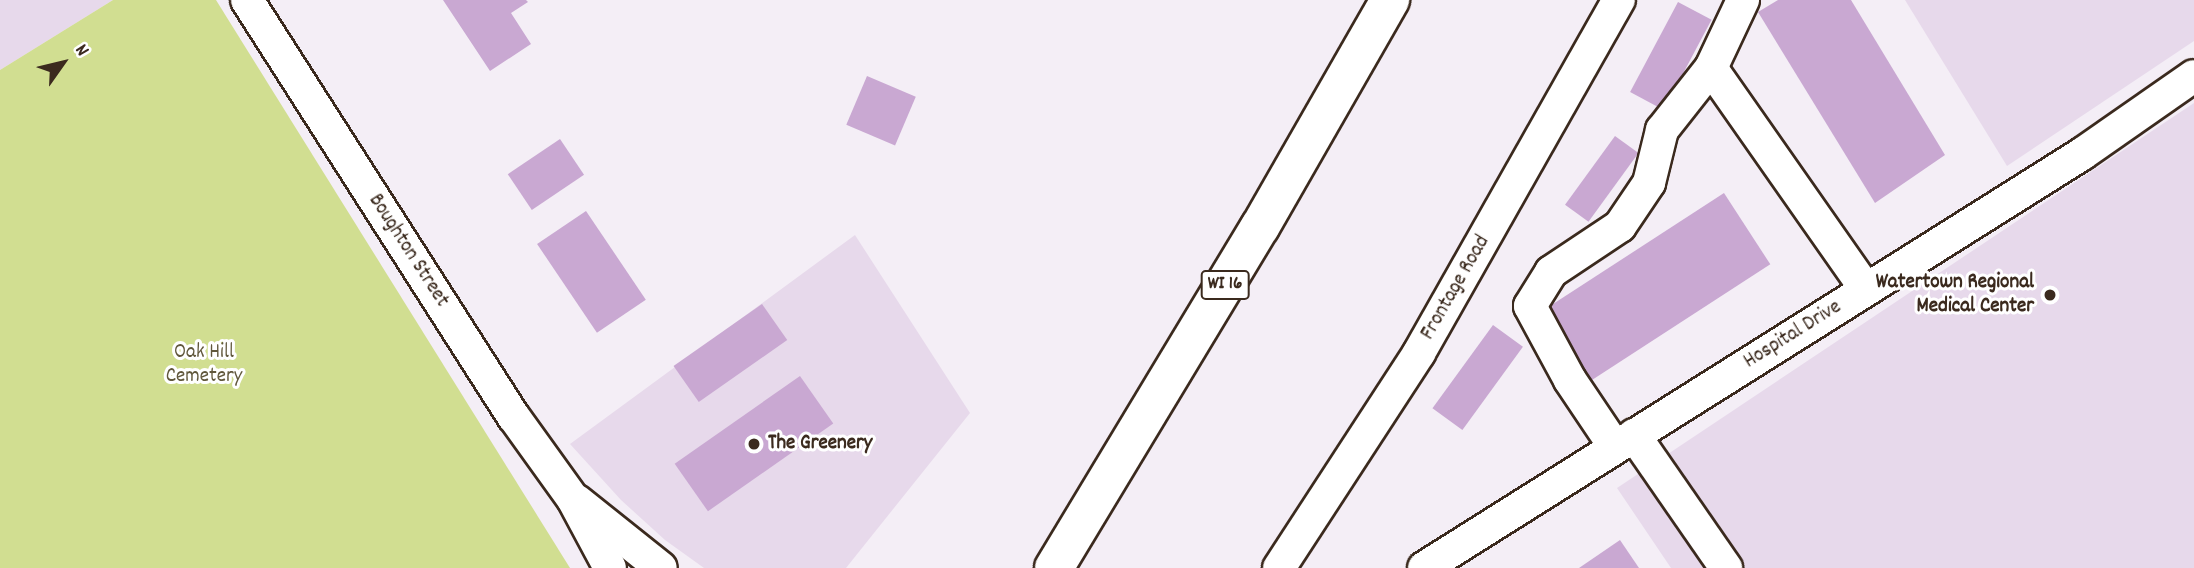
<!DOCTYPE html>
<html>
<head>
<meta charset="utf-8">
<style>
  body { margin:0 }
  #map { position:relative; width:2194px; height:568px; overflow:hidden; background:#f4eef6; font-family:Dekko,sans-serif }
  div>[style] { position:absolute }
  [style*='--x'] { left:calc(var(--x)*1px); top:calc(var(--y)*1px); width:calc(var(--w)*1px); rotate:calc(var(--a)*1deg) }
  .built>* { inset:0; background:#e7d9eb }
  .green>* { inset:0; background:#d1de91 }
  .building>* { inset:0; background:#c9a8d2; transform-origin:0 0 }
  .roads { filter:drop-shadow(2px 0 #3b2a1e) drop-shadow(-2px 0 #3b2a1e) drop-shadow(0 2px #3b2a1e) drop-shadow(0 -2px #3b2a1e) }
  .minor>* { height:32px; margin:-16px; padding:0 16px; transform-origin:16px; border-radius:16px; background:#fff }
  .highway>* { height:38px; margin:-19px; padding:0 19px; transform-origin:19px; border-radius:19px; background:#fff }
  .dots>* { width:19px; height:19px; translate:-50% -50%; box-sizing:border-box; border:4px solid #fff; border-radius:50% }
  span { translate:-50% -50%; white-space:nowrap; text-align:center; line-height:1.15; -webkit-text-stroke:6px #fff; paint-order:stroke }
  .shield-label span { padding:2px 5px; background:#fff; border:2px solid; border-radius:5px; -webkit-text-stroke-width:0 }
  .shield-label { font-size:19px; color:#3b2a1e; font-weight:700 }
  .street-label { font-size:21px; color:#3b2a1e }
  .poi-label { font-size:21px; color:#3b2a1e; font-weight:700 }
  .right { translate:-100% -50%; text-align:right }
  .left { translate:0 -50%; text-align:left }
  .park-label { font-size:21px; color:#60573b }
  .north { position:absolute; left:28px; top:28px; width:70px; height:70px; -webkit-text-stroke:5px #fff; paint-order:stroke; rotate:56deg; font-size:19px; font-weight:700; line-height:28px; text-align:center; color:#3b2a1e }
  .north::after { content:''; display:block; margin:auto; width:24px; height:32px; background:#3b2a1e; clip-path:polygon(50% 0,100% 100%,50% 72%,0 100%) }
</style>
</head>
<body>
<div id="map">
  <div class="built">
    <i style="clip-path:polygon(0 0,113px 0,0 70px)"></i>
    <i style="clip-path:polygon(1905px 0,2194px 0,2194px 41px,2007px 166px)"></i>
    <i style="clip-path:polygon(2194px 103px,2194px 568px,1671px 568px,1617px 488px)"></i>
    <i style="clip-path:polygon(855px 235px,970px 413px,846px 568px,704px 568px,665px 540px,621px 500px,570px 444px)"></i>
  </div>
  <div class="green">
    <i style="clip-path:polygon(113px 0,216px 0,570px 568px,0 568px,0 70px)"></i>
  </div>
  <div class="building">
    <i style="clip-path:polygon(443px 0,526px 0,528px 2px,511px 13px,531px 44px,490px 71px)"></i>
    <i style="clip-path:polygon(1778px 0,1851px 0,1945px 155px,1875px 203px,1758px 12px)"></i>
    <i style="left:1678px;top:2px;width:38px;height:102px;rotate:28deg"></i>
    <i style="left:867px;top:76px;width:53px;height:53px;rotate:23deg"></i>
    <i style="left:1615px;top:136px;width:29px;height:85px;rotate:36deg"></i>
    <i style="left:560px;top:139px;width:43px;height:63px;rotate:56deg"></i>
    <i style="left:1724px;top:193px;width:85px;height:214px;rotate:57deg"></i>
    <i style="left:586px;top:211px;width:107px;height:59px;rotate:56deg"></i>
    <i style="left:762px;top:304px;width:44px;height:108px;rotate:55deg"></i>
    <i style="left:1493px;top:325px;width:37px;height:103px;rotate:36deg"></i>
    <i style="left:800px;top:376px;width:58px;height:153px;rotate:55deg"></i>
    <i style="clip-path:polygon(1620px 540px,1639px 568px,1579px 568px)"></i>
  </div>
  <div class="roads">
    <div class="minor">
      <i style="--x:247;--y:0;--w:495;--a:57.4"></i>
      <i style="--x:514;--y:417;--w:101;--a:54.3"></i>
      <i style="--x:573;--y:499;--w:78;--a:61.8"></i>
      <i style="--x:1743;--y:0;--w:75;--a:115.2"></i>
      <i style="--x:1711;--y:68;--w:270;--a:55"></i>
      <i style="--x:1634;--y:435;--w:162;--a:55.3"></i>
      <i style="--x:1615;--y:447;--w:81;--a:-123.9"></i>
      <i style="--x:1570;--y:380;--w:84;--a:-118.4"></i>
      <i style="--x:1530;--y:306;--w:40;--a:-58"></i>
      <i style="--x:1551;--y:272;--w:83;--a:-33.7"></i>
      <i style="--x:1620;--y:226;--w:52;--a:-56"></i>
      <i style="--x:1649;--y:183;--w:55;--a:-76.2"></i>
      <i style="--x:1662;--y:130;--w:79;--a:-51.7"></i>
      <i style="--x:577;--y:501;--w:107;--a:38.6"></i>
      <i style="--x:1279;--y:568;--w:257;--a:-56.9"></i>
      <i style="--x:1419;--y:353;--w:406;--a:-60.5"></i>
      <i style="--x:1424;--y:568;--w:777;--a:-32.18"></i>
      <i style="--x:2082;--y:154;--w:136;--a:-34.9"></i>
    </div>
    <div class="highway">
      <i style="--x:1054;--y:568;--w:398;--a:-58.9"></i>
      <i style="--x:1260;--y:227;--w:262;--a:-60.2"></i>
    </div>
  </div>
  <div class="dots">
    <i style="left:2050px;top:295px;background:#3b2a1e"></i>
    <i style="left:754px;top:444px;background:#3b2a1e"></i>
  </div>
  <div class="shield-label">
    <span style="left:1225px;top:285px">WI 16</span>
  </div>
  <div class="street-label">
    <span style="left:408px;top:251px;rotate:57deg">Boughton Street</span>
    <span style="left:1456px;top:288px;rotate:-60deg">Frontage Road</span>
    <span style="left:1793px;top:335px;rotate:-32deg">Hospital Drive</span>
  </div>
  <div class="poi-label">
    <span class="right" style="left:2034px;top:295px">Watertown Regional<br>Medical Center</span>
    <span class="left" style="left:768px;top:444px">The Greenery</span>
  </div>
  <div class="park-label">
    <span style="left:204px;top:365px">Oak Hill<br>Cemetery</span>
  </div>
  <div class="north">N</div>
</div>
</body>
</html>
